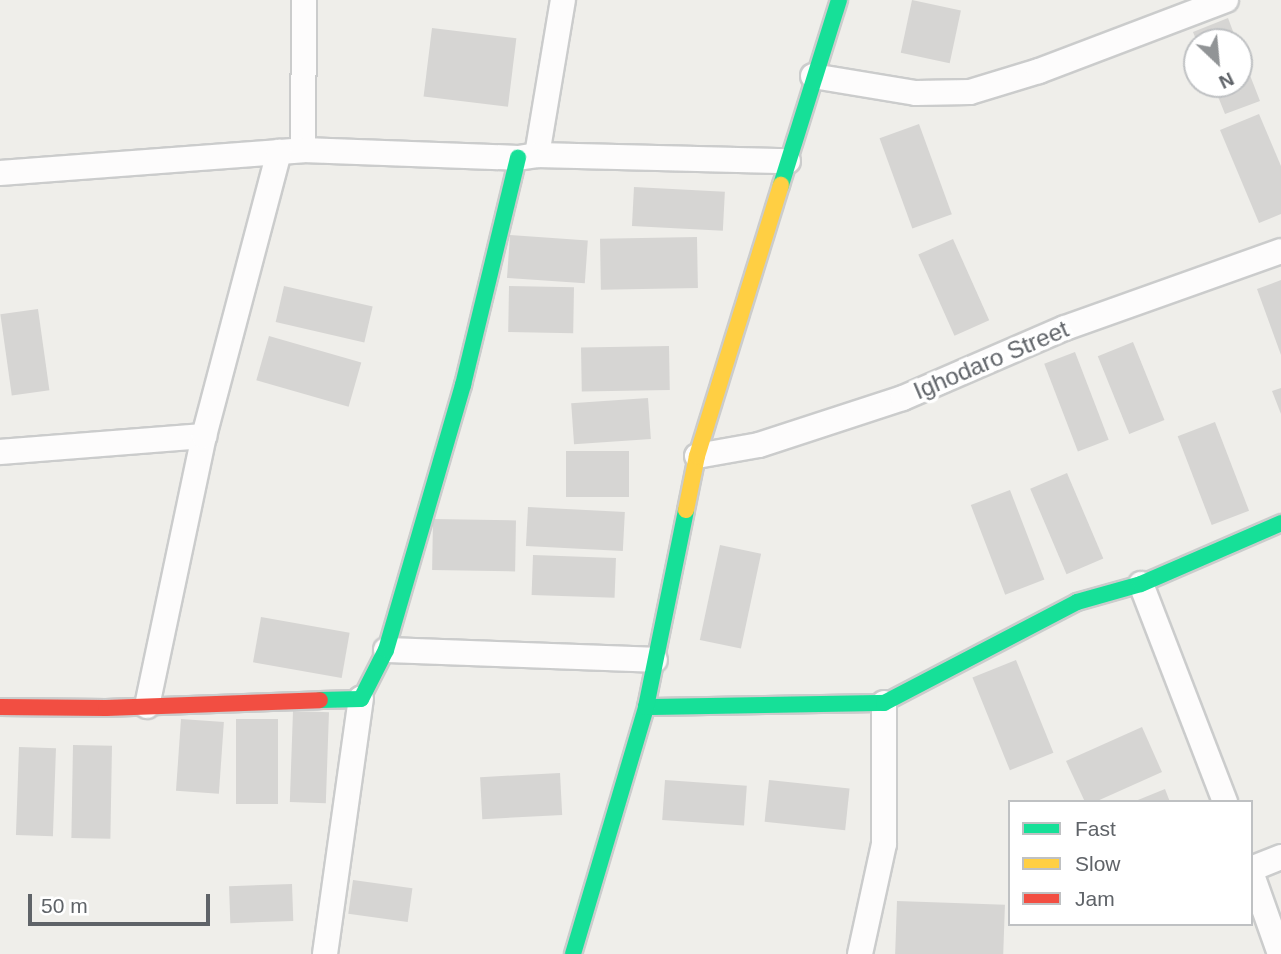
<!DOCTYPE html>
<html>
<head>
<meta charset="utf-8">
<style>
  body { margin:0 }
  #map { position:relative; width:1281px; height:954px; overflow:hidden; background:#efeeea; font-family:Helvetica,sans-serif }
  div>[style] { position:absolute }
  [style*='--x'] { left:calc(var(--x)*1px); top:calc(var(--y)*1px); width:calc(var(--w)*1px); rotate:calc(var(--a)*1deg) }
  .building>* { inset:0; background:#d6d5d3; transform-origin:0 0 }
  .roads { filter:drop-shadow(2px 0 #cbcccc) drop-shadow(-2px 0 #cbcccc) drop-shadow(0 2px #cbcccc) drop-shadow(0 -2px #cbcccc) }
  .street>* { height:24px; margin:-12px; padding:0 12px; transform-origin:12px; border-radius:12px; background:#fdfcfc }
  .fast>* { height:16px; margin:-8px; padding:0 8px; transform-origin:8px; border-radius:8px; background:#16e098 }
  .slow>* { height:16px; margin:-8px; padding:0 8px; transform-origin:8px; border-radius:8px; background:#ffcf43 }
  .jam>* { height:16px; margin:-8px; padding:0 8px; transform-origin:8px; border-radius:8px; background:#f24e42 }
  span { translate:-50% -50%; white-space:nowrap; text-align:center; line-height:1.15; -webkit-text-stroke:7px #fff; paint-order:stroke }
  .street-label { font-size:24px; color:#5f6368 }
  .legend { position:absolute; left:1008px; top:800px; width:245px; height:126px; box-sizing:border-box; background:#fff; border:2px solid #bfc1c3; margin:0; padding:9px 12px; list-style:none; font-size:21px; color:#5f6368 }
  .legend li { display:flex; align-items:center; gap:14px; height:35px }
  .legend b { width:35px; border:2px solid #bfc1c3 }
  .north { position:absolute; left:1183px; top:28px; width:70px; height:70px; box-sizing:border-box; background:#fff; border:2px solid #bfc1c3; border-radius:50%; rotate:154deg; font-size:19px; font-weight:700; line-height:28px; text-align:center; color:#5f6368 }
  .north::after { content:''; display:block; margin:auto; width:24px; height:32px; background:#919496; clip-path:polygon(50% 0,100% 100%,50% 72%,0 100%) }
  .scale { position:absolute; left:28px; top:894px; width:182px; height:32px; box-sizing:border-box; border:4px solid #5f6368; border-top:0; padding-left:9px; font-size:21px; line-height:24px; white-space:nowrap; color:#5f6368; -webkit-text-stroke:5px #fff; paint-order:stroke }
</style>
</head>
<body>
<div id="map">
  <div class="building">
    <i style="left:912px;top:0;width:50px;height:54px;rotate:12deg"></i>
    <i style="clip-path:polygon(1228px 18px,1237px 42px,1197px 42px,1193px 32px)"></i>
    <i style="left:432px;top:28px;width:85px;height:69px;rotate:7deg"></i>
    <i style="clip-path:polygon(1239px 47px,1260px 101px,1225px 114px,1213px 84px,1239px 84px)"></i>
    <i style="clip-path:polygon(1259px 114px,1281px 166px,1281px 214px,1259px 223px,1220px 130px)"></i>
    <i style="left:919px;top:124px;width:96px;height:42px;rotate:70deg"></i>
    <i style="left:634px;top:187px;width:91px;height:39px;rotate:3deg"></i>
    <i style="left:510px;top:235px;width:78px;height:43px;rotate:4deg"></i>
    <i style="left:697px;top:237px;width:51px;height:97px;rotate:89deg"></i>
    <i style="left:953px;top:239px;width:89px;height:38px;rotate:66deg"></i>
    <i style="clip-path:polygon(1281px 280px,1281px 355px,1257px 289px)"></i>
    <i style="left:284px;top:286px;width:91px;height:37px;rotate:13deg"></i>
    <i style="left:509px;top:286px;width:65px;height:46px;rotate:1deg"></i>
    <i style="left:38px;top:309px;width:82px;height:38px;rotate:82deg"></i>
    <i style="left:269px;top:336px;width:96px;height:46px;rotate:16deg"></i>
    <i style="left:1133px;top:342px;width:84px;height:38px;rotate:68deg"></i>
    <i style="left:669px;top:346px;width:44px;height:88px;rotate:89deg"></i>
    <i style="left:1075px;top:352px;width:94px;height:33px;rotate:69deg"></i>
    <i style="clip-path:polygon(1281px 388px,1281px 414px,1272px 391px)"></i>
    <i style="left:648px;top:398px;width:41px;height:77px;rotate:86deg"></i>
    <i style="left:1215px;top:422px;width:95px;height:40px;rotate:69deg"></i>
    <i style="left:566px;top:451px;width:63px;height:46px"></i>
    <i style="left:1067px;top:473px;width:93px;height:40px;rotate:67deg"></i>
    <i style="left:1010px;top:490px;width:96px;height:42px;rotate:69deg"></i>
    <i style="left:528px;top:507px;width:97px;height:39px;rotate:3deg"></i>
    <i style="left:433px;top:519px;width:83px;height:51px;rotate:1deg"></i>
    <i style="left:720px;top:545px;width:42px;height:97px;rotate:12deg"></i>
    <i style="left:533px;top:555px;width:83px;height:40px;rotate:2deg"></i>
    <i style="left:261px;top:617px;width:90px;height:46px;rotate:10deg"></i>
    <i style="left:1016px;top:660px;width:100px;height:47px;rotate:68deg"></i>
    <i style="left:293px;top:711px;width:36px;height:91px;rotate:2deg"></i>
    <i style="left:181px;top:719px;width:43px;height:72px;rotate:4deg"></i>
    <i style="left:236px;top:719px;width:42px;height:85px"></i>
    <i style="clip-path:polygon(1142px 727px,1162px 772px,1095px 802px,1085px 802px,1066px 761px)"></i>
    <i style="left:73px;top:745px;width:39px;height:93px;rotate:1deg"></i>
    <i style="left:19px;top:747px;width:37px;height:88px;rotate:2deg"></i>
    <i style="left:560px;top:773px;width:42px;height:80px;rotate:87deg"></i>
    <i style="left:665px;top:780px;width:82px;height:40px;rotate:4deg"></i>
    <i style="left:769px;top:780px;width:81px;height:42px;rotate:6deg"></i>
    <i style="clip-path:polygon(1165px 789px,1170px 802px,1133px 802px)"></i>
    <i style="left:353px;top:880px;width:60px;height:34px;rotate:8deg"></i>
    <i style="left:292px;top:884px;width:37px;height:63px;rotate:88deg"></i>
    <i style="left:897px;top:901px;width:108px;height:53px;rotate:2deg"></i>
  </div>
  <div class="roads">
    <div class="street">
      <i style="--x:813;--y:76;--w:104;--a:9.4"></i>
      <i style="--x:916;--y:93;--w:54;--a:-1.1"></i>
      <i style="--x:970;--y:92;--w:72;--a:-16.9"></i>
      <i style="--x:1039;--y:71;--w:200;--a:-20.8"></i>
      <i style="--x:303;--y:150;--w:150;--a:-89.6"></i>
      <i style="--x:537;--y:155;--w:157;--a:-80.5"></i>
      <i style="--x:0;--y:173;--w:304;--a:-4.3"></i>
      <i style="--x:303;--y:150;--w:215;--a:2.1"></i>
      <i style="--x:518;--y:158;--w:19;--a:-9"></i>
      <i style="--x:537;--y:155;--w:251;--a:1.4"></i>
      <i style="--x:0;--y:452;--w:205;--a:-4.5"></i>
      <i style="--x:697;--y:456;--w:63;--a:-10.1"></i>
      <i style="--x:759;--y:445;--w:151;--a:-18.1"></i>
      <i style="--x:903;--y:398;--w:176;--a:-23.4"></i>
      <i style="--x:1065;--y:328;--w:229;--a:-19.6"></i>
      <i style="--x:1141;--y:584;--w:234;--a:68.9"></i>
      <i style="--x:386;--y:650;--w:269;--a:2.1"></i>
      <i style="--x:147;--y:706;--w:276;--a:-78.1"></i>
      <i style="--x:204;--y:436;--w:294;--a:-75.2"></i>
      <i style="--x:1251;--y:869;--w:32;--a:-22"></i>
      <i style="--x:1251;--y:872;--w:87;--a:70.5"></i>
      <i style="--x:325;--y:954;--w:258;--a:-82"></i>
      <i style="--x:860;--y:954;--w:113;--a:-77.7"></i>
      <i style="--x:884;--y:844;--w:141;--a:-90"></i>
    </div>
    <div class="fast">
      <i style="--x:781;--y:185;--w:194;--a:-72.6"></i>
      <i style="--x:320;--y:700;--w:41;--a:-1.4"></i>
      <i style="--x:361;--y:699;--w:55;--a:-63"></i>
      <i style="--x:386;--y:650;--w:276;--a:-73.8"></i>
      <i style="--x:463;--y:385;--w:234;--a:-76.4"></i>
      <i style="--x:646;--y:707;--w:238;--a:-1"></i>
      <i style="--x:884;--y:703;--w:218;--a:-27.6"></i>
      <i style="--x:1077;--y:602;--w:66;--a:-15.7"></i>
      <i style="--x:1141;--y:584;--w:153;--a:-23.5"></i>
      <i style="--x:573;--y:954;--w:258;--a:-73.5"></i>
      <i style="--x:646;--y:707;--w:201;--a:-78.5"></i>
    </div>
    <div class="slow">
      <i style="--x:686;--y:510;--w:55;--a:-78.5"></i>
      <i style="--x:697;--y:456;--w:284;--a:-72.8"></i>
    </div>
    <div class="jam">
      <i style="--x:0;--y:707;--w:106;--a:0.5"></i>
      <i style="--x:106;--y:708;--w:214;--a:-2.1"></i>
    </div>
  </div>
  <div class="street-label">
    <span style="left:991px;top:360px;rotate:-23deg">Ighodaro Street</span>
  </div>
  <ul class="legend">
  <li><b style="height:9px;background:#16e098"></b>Fast</li>
  <li><b style="height:9px;background:#ffcf43"></b>Slow</li>
  <li><b style="height:9px;background:#f24e42"></b>Jam</li>
  </ul>
  <div class="north">N</div>
  <div class="scale">50 m</div>
</div>
</body>
</html>
